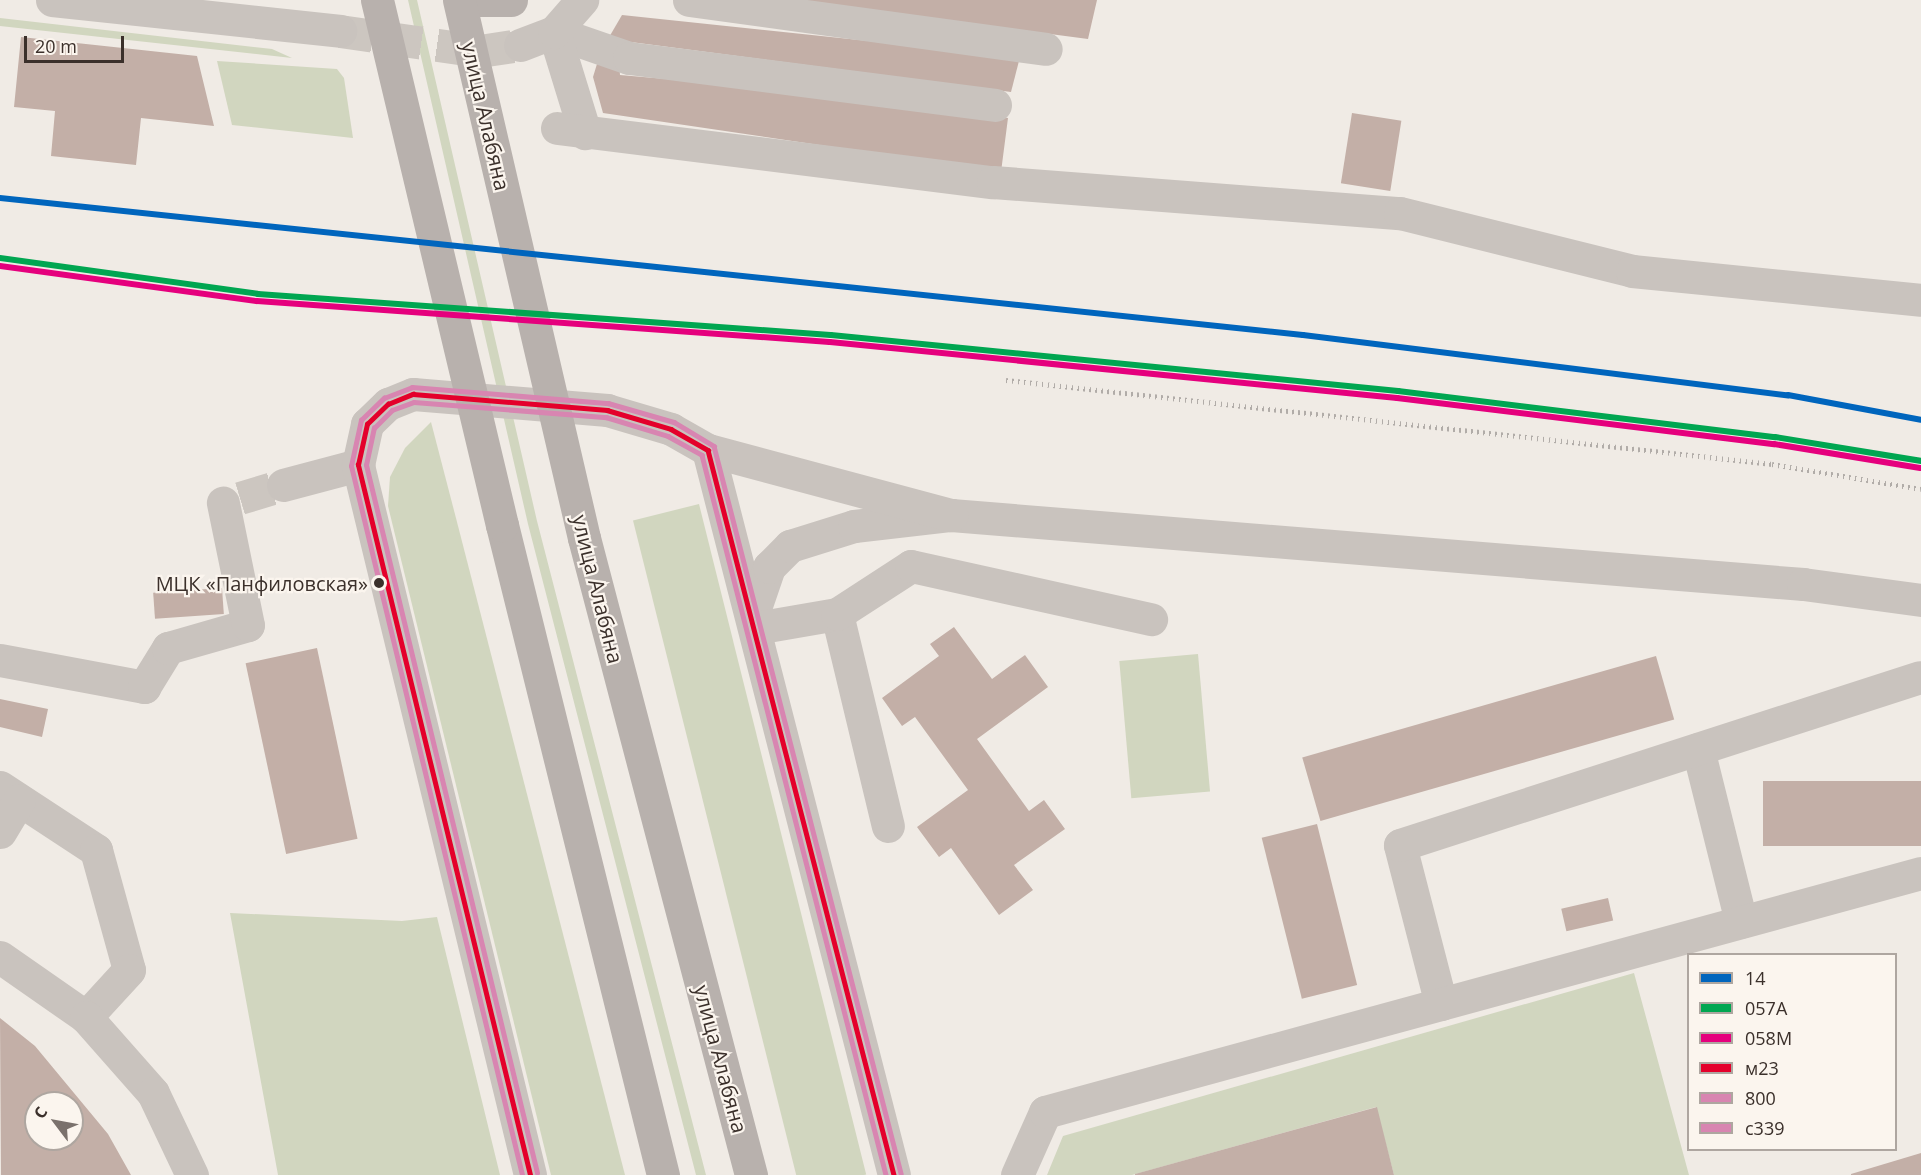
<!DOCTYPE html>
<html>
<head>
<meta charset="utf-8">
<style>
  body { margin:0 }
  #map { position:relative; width:1921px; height:1175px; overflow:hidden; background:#f0ebe5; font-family:"Open Sans",sans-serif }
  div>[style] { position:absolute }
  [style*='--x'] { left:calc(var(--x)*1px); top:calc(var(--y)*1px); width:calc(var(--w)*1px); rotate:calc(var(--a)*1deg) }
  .green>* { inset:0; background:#d1d6bf; transform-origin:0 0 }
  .building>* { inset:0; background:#c3afa7; transform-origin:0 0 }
  .minor-tunnel>* { height:33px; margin-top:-16.5px; transform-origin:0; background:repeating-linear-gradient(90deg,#ccc6c0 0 33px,transparent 0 49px) }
  .minor>* { height:33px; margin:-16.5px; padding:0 16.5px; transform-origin:16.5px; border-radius:16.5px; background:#c9c3be }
  .major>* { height:33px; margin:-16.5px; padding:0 16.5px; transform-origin:16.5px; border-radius:16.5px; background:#b8b1ad }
  .rail>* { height:4.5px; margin-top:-2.25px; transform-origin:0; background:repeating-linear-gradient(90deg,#b1aca8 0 1.5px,transparent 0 6px) }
  .major-bridge>* { height:33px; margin:-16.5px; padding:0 16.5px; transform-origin:16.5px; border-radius:16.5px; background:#b8b1ad }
  .bus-1>* { height:4.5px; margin:-2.25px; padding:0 2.25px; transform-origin:2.25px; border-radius:2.25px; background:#e4002b }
  .bus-2>* { height:4.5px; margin:-2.25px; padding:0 2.25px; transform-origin:2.25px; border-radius:2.25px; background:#d885b1 }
  .bus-3>* { height:4.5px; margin:-2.25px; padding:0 2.25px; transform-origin:2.25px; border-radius:2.25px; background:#d885b1 }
  .rail-1>* { height:6px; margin:-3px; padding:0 3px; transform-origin:3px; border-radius:3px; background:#0065bd }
  .rail-2>* { height:6px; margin:-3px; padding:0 3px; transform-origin:3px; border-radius:3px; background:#00a651 }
  .rail-3>* { height:6px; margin:-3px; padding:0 3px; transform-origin:3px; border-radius:3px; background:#e5007d }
  .dots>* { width:16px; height:16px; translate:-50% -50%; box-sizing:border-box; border:3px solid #fbf5ee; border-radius:50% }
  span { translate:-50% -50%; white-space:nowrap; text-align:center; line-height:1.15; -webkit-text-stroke:4.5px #fbf5ee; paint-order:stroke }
  .bus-label { font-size:20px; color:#3b302b }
  .right { translate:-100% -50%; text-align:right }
  .street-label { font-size:21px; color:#3b302b }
  .legend { position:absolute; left:1687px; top:953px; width:210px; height:198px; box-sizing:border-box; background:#fbf5ee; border:2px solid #aea6a0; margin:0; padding:8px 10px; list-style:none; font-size:18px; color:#3b302b }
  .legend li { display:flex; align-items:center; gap:12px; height:30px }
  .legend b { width:30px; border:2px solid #aea6a0 }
  .north { position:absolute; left:24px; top:1091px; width:60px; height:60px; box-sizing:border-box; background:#fbf5ee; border:2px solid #aea6a0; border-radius:50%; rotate:302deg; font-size:16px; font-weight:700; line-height:24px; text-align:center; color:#3b302b }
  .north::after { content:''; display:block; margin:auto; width:21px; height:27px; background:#7a716c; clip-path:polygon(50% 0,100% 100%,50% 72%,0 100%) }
  .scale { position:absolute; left:24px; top:36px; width:100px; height:27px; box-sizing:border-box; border:3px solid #3b302b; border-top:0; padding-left:8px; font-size:18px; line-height:21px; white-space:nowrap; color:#3b302b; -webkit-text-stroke:4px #fbf5ee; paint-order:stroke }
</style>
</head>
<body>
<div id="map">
  <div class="green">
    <i style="clip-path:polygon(408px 0,417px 0,537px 521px,706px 1175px,696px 1175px,528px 524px)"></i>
    <i style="clip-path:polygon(0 18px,272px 49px,292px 58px,0 26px)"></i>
    <i style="clip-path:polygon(217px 61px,337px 69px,344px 78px,353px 138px,232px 125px)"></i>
    <i style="clip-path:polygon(431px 422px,457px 522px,625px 1175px,551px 1175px,388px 506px,390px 477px,405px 448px)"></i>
    <i style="left:699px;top:504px;width:691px;height:68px;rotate:76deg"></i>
    <i style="left:1198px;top:654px;width:138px;height:79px;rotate:85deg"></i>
    <i style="clip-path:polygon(230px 913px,402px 921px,437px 917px,500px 1175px,278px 1175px)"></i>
    <i style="clip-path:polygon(1634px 973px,1689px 1175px,1394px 1175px,1376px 1107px,1132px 1175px,1047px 1175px,1063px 1136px)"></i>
  </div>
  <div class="building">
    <i style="clip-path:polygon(794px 0,1097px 0,1088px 39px)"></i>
    <i style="clip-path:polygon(622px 15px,1020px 57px,1011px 92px,608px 39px)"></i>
    <i style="clip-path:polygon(21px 37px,197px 56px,214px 126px,141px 118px,136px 165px,51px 156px,55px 111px,14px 107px)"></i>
    <i style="clip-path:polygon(600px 54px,619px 62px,620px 75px,805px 91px,1008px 118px,1001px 172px,603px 113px,593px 77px)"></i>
    <i style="left:1352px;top:113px;width:50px;height:71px;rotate:9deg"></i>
    <i style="left:222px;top:588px;width:26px;height:69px;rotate:86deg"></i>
    <i style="clip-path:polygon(954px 627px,992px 679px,1025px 655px,1048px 687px,977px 739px,1029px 811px,1044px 800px,1065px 829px,1014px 865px,1033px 890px,999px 915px,951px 848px,939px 857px,917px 827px,968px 790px,915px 717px,902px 726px,882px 698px,939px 656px,930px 644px)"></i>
    <i style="left:317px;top:648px;width:195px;height:73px;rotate:78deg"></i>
    <i style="left:1656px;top:656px;width:66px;height:368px;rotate:74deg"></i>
    <i style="clip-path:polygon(0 699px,48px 709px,42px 737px,0 727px)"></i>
    <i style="left:1921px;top:781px;width:65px;height:158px;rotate:90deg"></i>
    <i style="left:1317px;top:824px;width:166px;height:57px;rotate:76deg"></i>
    <i style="left:1608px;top:898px;width:23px;height:48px;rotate:77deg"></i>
    <i style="clip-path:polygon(evenodd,0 1018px,35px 1046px,108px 1134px,131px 1175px,1px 1175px,0 1018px,36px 1103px,72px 1103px,72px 1139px,36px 1139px,36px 1103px)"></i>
    <i style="clip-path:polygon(1377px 1107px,1394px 1175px,1135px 1175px,1135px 1174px)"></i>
    <i style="clip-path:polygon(1921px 1153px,1921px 1175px,1851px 1175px,1851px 1174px)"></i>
  </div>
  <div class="minor-tunnel">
    <i style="--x:340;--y:31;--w:141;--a:8.1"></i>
    <i style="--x:480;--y:51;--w:40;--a:-8.5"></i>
    <i style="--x:240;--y:498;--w:45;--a:-16.8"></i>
  </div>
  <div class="minor">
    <i style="--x:52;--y:0;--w:290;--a:6.1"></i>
    <i style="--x:689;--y:0;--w:360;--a:7.8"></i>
    <i style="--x:554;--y:32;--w:79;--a:19.1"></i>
    <i style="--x:629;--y:58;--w:369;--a:7.3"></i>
    <i style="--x:554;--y:32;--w:106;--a:72.9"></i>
    <i style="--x:520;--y:45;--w:36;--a:-21"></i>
    <i style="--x:554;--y:32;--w:43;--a:-48.8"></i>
    <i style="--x:557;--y:128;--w:439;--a:7.1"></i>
    <i style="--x:993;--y:182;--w:408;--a:4.4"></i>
    <i style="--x:1400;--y:213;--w:239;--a:14"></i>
    <i style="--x:1632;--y:271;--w:290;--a:5.7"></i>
    <i style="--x:708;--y:450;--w:748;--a:75.61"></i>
    <i style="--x:283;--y:485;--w:78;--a:-14.9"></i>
    <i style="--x:837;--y:614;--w:218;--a:76.5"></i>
    <i style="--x:752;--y:617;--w:53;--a:-71.2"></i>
    <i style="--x:769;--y:567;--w:30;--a:-45"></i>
    <i style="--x:790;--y:546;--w:67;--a:-17.4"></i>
    <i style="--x:854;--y:526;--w:98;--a:-6.5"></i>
    <i style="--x:951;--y:515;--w:855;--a:4.63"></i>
    <i style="--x:1803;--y:584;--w:119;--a:7.7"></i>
    <i style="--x:755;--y:628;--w:83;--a:-9.7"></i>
    <i style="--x:837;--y:614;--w:88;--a:-33"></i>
    <i style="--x:911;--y:566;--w:246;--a:12.5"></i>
    <i style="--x:0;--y:660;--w:147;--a:10.6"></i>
    <i style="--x:144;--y:687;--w:46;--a:-58.4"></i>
    <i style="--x:168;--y:648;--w:83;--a:-16"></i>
    <i style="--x:248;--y:625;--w:125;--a:-101.6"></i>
    <i style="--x:1698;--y:749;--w:178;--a:76"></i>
    <i style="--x:0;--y:787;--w:115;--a:33.3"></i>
    <i style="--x:96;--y:850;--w:124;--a:74.6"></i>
    <i style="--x:129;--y:970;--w:64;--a:132.5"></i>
    <i style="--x:0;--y:832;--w:37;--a:-59"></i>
    <i style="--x:0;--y:957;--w:105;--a:34.9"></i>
    <i style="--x:86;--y:1017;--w:101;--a:48.6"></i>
    <i style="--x:153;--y:1093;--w:91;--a:64.6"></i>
    <i style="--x:1441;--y:1004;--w:164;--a:-104.5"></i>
    <i style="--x:1400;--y:845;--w:546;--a:-17.9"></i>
    <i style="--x:530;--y:1175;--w:731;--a:-103.62"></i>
    <i style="--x:358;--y:465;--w:42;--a:-77.6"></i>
    <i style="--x:367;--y:424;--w:29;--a:-44"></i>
    <i style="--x:388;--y:404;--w:27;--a:-22"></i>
    <i style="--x:413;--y:394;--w:195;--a:4.7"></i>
    <i style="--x:607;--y:410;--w:67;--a:16.5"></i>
    <i style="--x:671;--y:429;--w:43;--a:29.6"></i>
    <i style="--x:708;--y:450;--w:252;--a:15"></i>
    <i style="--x:1017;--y:1175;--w:69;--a:-66"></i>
    <i style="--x:1045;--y:1112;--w:908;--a:-15.26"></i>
  </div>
  <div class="major">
    <i style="--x:478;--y:0;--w:33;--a:0"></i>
    <i style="--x:502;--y:525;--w:670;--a:76.09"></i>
    <i style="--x:584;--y:538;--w:659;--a:75.31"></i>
  </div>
  <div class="rail">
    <i style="--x:1006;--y:380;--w:771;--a:6.26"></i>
    <i style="--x:1772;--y:464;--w:151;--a:9.5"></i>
  </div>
  <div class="major-bridge">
    <i style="--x:377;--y:0;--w:540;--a:76.61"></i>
    <i style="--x:459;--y:0;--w:552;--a:76.92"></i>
  </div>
  <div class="bus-1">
    <i style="--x:530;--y:1175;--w:731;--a:-103.62"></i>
    <i style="--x:358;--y:465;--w:42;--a:-77.6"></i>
    <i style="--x:367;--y:424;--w:29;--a:-44"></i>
    <i style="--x:388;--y:404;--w:27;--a:-22"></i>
    <i style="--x:413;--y:394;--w:195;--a:4.7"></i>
    <i style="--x:607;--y:410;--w:67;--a:16.5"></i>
    <i style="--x:671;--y:429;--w:43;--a:29.6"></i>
    <i style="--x:708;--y:450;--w:748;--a:75.61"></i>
  </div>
  <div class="bus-2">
    <i style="--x:537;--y:1173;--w:728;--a:-103.58"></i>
    <i style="--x:366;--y:465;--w:38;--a:-78"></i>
    <i style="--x:374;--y:428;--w:25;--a:-45"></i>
    <i style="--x:392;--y:410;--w:23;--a:-20"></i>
    <i style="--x:414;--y:402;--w:193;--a:4.5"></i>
    <i style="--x:606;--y:417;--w:65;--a:17"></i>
    <i style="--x:668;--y:436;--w:39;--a:29"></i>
    <i style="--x:702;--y:455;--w:743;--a:75.66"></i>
  </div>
  <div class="bus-3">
    <i style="--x:522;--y:1175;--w:729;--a:-103.56"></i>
    <i style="--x:351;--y:466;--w:47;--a:-77.7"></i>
    <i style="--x:361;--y:420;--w:32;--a:-44"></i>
    <i style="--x:384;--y:398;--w:30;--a:-21"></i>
    <i style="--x:412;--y:387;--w:197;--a:4.7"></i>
    <i style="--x:608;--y:403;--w:69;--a:16.1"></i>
    <i style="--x:674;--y:422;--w:47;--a:31"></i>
    <i style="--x:714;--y:446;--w:751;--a:75.58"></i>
  </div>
  <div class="rail-1">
    <i style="--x:0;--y:198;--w:1310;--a:6"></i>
    <i style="--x:1303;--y:335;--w:489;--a:7.1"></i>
    <i style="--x:1788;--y:395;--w:135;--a:10.6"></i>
  </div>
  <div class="rail-2">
    <i style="--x:0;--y:258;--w:260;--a:7.9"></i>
    <i style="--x:258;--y:294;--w:574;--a:4.09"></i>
    <i style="--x:831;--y:335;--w:570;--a:5.64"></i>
    <i style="--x:1398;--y:391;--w:380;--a:7"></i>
    <i style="--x:1775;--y:437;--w:148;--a:9.3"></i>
  </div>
  <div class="rail-3">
    <i style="--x:0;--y:266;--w:259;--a:7.8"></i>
    <i style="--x:257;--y:301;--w:574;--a:4.09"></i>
    <i style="--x:830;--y:342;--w:570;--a:5.64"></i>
    <i style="--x:1397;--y:398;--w:380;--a:7"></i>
    <i style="--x:1774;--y:444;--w:148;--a:9.3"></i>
  </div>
  <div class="dots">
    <i style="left:379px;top:583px;background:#3b302b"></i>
  </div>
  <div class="bus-label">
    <span class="right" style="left:368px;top:583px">МЦК «Панфиловская»</span>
  </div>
  <div class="street-label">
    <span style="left:486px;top:116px;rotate:77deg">улица Алабяна</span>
    <span style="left:598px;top:589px;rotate:76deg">улица Алабяна</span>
    <span style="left:721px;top:1059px;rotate:75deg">улица Алабяна</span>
  </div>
  <ul class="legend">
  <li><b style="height:8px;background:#0065bd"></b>14</li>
  <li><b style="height:8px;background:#00a651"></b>057А</li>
  <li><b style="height:8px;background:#e5007d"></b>058М</li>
  <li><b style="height:8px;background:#e4002b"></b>м23</li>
  <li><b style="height:8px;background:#d885b1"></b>800</li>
  <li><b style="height:8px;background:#d885b1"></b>с339</li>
  </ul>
  <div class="north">С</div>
  <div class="scale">20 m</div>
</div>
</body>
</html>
